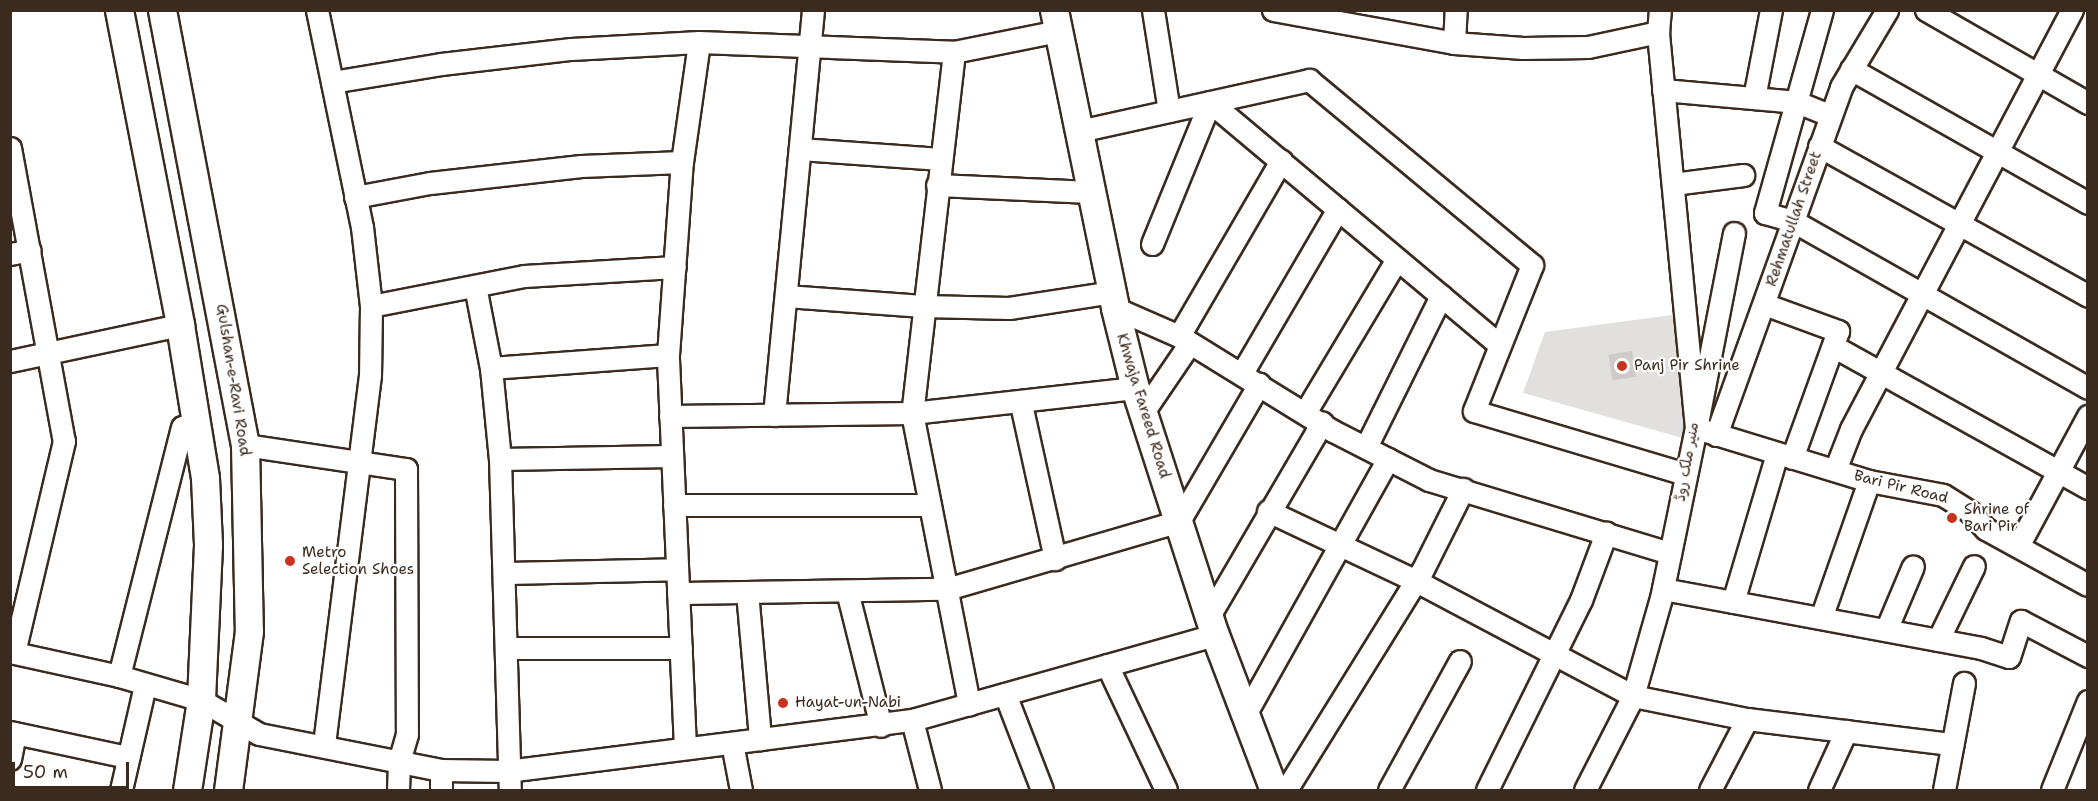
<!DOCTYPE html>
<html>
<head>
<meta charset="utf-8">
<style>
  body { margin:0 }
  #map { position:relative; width:2098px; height:801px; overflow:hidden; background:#fff; font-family:"Shantell Sans","Playpen Sans Arabic",sans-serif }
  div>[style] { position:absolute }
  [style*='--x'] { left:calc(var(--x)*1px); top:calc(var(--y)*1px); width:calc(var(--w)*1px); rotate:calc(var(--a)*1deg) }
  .green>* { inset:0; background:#e2e0de }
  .building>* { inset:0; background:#cfcac7; transform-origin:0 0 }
  .roads { filter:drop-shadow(2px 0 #3b2a1e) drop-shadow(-2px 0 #3b2a1e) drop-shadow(0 2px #3b2a1e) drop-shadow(0 -2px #3b2a1e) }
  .minor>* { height:21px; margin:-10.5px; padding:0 10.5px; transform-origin:10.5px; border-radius:10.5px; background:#fff }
  .major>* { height:27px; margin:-13.5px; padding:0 13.5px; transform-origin:13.5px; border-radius:13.5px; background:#fff }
  .dots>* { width:16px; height:16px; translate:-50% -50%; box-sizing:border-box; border:3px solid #fff; border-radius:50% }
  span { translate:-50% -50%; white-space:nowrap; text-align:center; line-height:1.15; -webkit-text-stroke:4.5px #fff; paint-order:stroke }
  .street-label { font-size:15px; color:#3b2a1e }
  .poi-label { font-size:15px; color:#3b2a1e }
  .left { translate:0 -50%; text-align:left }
  .frame { position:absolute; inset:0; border:12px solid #3b2a1e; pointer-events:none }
  .scale { position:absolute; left:12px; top:762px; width:117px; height:27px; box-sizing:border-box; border:3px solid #3b2a1e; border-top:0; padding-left:8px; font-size:18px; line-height:21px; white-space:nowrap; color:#3b2a1e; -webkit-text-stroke:4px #fff; paint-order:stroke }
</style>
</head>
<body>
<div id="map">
  <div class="green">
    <i style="clip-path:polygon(1687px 313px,1693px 441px,1523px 393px,1545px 332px)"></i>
  </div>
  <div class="building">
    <i style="left:1632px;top:351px;width:26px;height:24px;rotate:81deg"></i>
  </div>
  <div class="roads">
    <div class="minor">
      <i style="--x:317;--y:10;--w:222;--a:78.3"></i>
      <i style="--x:362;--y:227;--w:80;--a:83.5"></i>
      <i style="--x:371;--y:306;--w:69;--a:90.8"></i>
      <i style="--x:370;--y:375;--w:374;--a:97.1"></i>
      <i style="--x:1153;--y:10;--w:102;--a:81"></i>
      <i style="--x:1273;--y:10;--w:184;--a:10.3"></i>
      <i style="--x:1454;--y:43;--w:69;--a:4.1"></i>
      <i style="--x:1523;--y:48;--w:65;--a:-0.9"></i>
      <i style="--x:1588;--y:47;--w:72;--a:-12.1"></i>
      <i style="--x:1822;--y:10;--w:211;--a:105.7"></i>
      <i style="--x:1765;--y:213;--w:29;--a:16"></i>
      <i style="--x:1793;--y:221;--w:339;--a:29.5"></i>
      <i style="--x:1926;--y:10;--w:187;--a:29.9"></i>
      <i style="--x:1454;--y:43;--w:33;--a:-87"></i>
      <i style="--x:954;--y:52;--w:363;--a:96.6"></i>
      <i style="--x:912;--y:413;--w:297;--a:78.9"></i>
      <i style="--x:1851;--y:69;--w:272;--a:29.5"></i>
      <i style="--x:332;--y:82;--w:110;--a:-9.4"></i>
      <i style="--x:441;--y:64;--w:131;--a:-6.6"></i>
      <i style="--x:571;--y:49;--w:128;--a:-3.1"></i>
      <i style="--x:699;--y:42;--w:255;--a:2.2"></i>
      <i style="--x:954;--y:52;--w:106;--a:-11.4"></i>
      <i style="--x:1663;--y:90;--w:135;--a:5.1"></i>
      <i style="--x:1797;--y:102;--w:35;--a:22"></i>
      <i style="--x:1754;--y:98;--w:90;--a:-79.1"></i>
      <i style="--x:1079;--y:131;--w:236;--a:-12.5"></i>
      <i style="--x:1309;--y:80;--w:290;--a:39.7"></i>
      <i style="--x:1532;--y:265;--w:157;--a:111.7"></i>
      <i style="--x:1474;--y:411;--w:221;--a:16.6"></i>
      <i style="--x:1819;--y:146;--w:308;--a:29.1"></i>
      <i style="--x:10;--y:148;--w:298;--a:79.6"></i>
      <i style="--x:64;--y:441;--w:217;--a:103.3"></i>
      <i style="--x:800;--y:149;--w:141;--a:4.1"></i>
      <i style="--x:1673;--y:184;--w:71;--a:-7.3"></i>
      <i style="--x:937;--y:185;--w:154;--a:2.6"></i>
      <i style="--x:355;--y:197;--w:76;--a:-10.6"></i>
      <i style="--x:430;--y:183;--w:152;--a:-6.4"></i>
      <i style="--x:581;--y:166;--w:101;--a:-2.3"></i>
      <i style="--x:1734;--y:233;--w:199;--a:101"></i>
      <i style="--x:1696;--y:428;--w:181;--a:17"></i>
      <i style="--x:1869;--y:481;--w:75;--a:10.7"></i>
      <i style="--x:1943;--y:495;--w:31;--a:32"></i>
      <i style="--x:1969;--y:511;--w:25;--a:47"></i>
      <i style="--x:1986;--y:529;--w:116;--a:28.8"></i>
      <i style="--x:1152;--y:244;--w:153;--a:-67.8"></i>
      <i style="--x:1210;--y:102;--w:378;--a:40"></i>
      <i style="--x:10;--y:254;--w:20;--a:-11"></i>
      <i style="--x:475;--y:286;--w:84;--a:79"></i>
      <i style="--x:491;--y:368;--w:91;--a:84.4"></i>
      <i style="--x:500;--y:459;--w:331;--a:88.3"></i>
      <i style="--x:786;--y:296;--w:137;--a:4.2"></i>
      <i style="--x:923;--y:306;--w:86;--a:1.3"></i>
      <i style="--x:1009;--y:308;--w:104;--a:-8.8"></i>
      <i style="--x:1764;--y:304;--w:79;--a:20"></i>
      <i style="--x:1838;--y:331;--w:135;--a:109.9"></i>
      <i style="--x:371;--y:306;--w:156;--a:-11.1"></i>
      <i style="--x:524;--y:276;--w:151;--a:-3.4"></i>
      <i style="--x:1115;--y:308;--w:70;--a:23.6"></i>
      <i style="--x:1179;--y:336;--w:181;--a:31.7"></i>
      <i style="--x:1333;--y:431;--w:108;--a:27"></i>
      <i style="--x:1429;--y:480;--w:252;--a:16.9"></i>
      <i style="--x:1179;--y:336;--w:203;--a:-59.8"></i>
      <i style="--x:1833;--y:346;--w:292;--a:29.1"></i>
      <i style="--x:10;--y:361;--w:174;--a:-12"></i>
      <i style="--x:491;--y:368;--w:177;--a:-4.2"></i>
      <i style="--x:1242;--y:373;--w:190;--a:-59.7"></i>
      <i style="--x:1021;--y:404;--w:159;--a:77.6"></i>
      <i style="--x:1306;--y:411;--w:177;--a:-59.1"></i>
      <i style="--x:1143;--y:412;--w:83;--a:-55.7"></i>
      <i style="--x:774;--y:415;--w:407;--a:-84.5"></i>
      <i style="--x:670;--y:416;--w:242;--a:-0.7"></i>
      <i style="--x:912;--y:413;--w:224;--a:-6.4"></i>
      <i style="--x:198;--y:423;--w:16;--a:166"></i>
      <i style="--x:182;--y:427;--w:257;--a:104.2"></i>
      <i style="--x:119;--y:676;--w:85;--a:16.3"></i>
      <i style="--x:201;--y:700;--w:67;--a:30.4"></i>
      <i style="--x:259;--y:734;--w:186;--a:11.2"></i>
      <i style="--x:441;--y:770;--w:66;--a:0.9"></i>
      <i style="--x:507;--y:771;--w:408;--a:-7.2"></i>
      <i style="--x:912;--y:720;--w:315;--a:-15.7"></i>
      <i style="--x:1716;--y:435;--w:370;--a:-70.2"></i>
      <i style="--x:1841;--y:87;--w:90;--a:-59.1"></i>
      <i style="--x:245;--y:445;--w:163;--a:8.5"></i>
      <i style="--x:406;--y:469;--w:265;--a:89.8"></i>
      <i style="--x:407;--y:734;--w:29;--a:106"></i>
      <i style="--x:399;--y:762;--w:28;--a:92"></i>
      <i style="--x:1366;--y:447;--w:169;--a:-63.6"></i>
      <i style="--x:500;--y:459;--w:172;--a:-1"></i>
      <i style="--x:1835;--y:470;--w:44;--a:-68.7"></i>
      <i style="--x:1851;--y:429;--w:474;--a:-62.2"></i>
      <i style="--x:674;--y:505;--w:256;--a:0"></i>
      <i style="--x:1268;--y:511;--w:164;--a:25.3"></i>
      <i style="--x:1416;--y:581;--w:246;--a:27.9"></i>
      <i style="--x:1633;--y:696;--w:116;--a:11.4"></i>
      <i style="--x:1747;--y:719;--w:207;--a:7"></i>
      <i style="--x:2018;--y:546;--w:148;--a:-61.7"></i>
      <i style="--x:506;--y:573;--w:171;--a:-1.3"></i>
      <i style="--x:1663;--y:589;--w:323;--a:10.5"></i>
      <i style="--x:1981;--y:648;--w:29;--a:18"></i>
      <i style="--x:2009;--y:657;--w:38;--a:-72"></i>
      <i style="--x:2021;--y:621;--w:76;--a:27.6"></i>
      <i style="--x:847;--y:591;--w:139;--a:75.9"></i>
      <i style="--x:747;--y:592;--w:148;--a:84.9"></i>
      <i style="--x:678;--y:593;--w:269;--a:-0.9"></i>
      <i style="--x:947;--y:589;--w:242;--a:-16.3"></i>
      <i style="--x:1179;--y:521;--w:159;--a:-59.7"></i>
      <i style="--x:1733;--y:602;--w:155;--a:-73.5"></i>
      <i style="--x:1209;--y:616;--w:224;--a:-59.7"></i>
      <i style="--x:1821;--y:618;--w:145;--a:-70.7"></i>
      <i style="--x:1886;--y:630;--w:69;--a:-67.1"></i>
      <i style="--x:1938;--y:640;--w:82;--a:-64.1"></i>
      <i style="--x:508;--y:648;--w:173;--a:0"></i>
      <i style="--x:10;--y:652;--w:112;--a:12.4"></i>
      <i style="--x:1107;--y:665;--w:138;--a:64.7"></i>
      <i style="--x:1005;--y:694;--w:103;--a:68.9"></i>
      <i style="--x:1246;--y:713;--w:291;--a:-60.8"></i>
      <i style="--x:912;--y:720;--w:72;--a:75.6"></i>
      <i style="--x:10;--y:732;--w:121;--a:12"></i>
      <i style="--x:732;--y:743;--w:48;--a:79.2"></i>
      <i style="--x:685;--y:748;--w:393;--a:-92.5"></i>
      <i style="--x:668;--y:355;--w:194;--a:-85.9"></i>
      <i style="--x:682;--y:162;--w:121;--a:-81.9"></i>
      <i style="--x:10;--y:759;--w:26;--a:-79"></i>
      <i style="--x:121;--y:790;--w:108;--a:-77.1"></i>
      <i style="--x:441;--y:790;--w:20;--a:-90"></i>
      <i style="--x:1286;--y:790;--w:258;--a:-58.2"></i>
      <i style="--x:1422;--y:571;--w:92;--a:-63.4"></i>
      <i style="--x:1389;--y:790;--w:147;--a:-61.2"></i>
      <i style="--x:1487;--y:790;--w:212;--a:-63.7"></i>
      <i style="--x:1581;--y:600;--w:72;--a:-69.5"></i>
      <i style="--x:1585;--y:790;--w:106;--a:-62.9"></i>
      <i style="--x:1633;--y:696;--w:102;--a:-74.1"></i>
      <i style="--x:1661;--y:598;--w:174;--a:-78.4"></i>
      <i style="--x:1696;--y:428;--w:398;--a:-95.5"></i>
      <i style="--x:1658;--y:32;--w:22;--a:-85"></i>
      <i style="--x:1710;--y:790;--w:80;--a:-62.5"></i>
      <i style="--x:1819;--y:790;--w:65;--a:-65.4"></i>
      <i style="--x:1944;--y:790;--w:109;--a:-79.4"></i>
      <i style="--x:2052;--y:790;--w:96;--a:-68"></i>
    </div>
    <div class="major">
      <i style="--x:119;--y:10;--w:321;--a:79"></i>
      <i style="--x:180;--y:325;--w:155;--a:80.7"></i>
      <i style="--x:205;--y:478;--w:67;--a:87.4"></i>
      <i style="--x:208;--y:545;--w:155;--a:92.6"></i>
      <i style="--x:201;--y:700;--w:91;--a:98.8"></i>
      <i style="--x:162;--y:10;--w:443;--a:79.2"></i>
      <i style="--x:245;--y:445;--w:186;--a:88.8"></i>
      <i style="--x:249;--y:631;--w:160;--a:97.5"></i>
      <i style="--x:1054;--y:10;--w:304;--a:78.4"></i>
      <i style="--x:1115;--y:308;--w:82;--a:76"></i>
      <i style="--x:1135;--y:388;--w:260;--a:72.1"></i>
      <i style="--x:1215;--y:635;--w:166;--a:69.2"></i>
    </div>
  </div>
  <div class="dots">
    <i style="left:1622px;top:366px;background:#c8321e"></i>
    <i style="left:1952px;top:518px;background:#c8321e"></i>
    <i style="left:290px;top:561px;background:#c8321e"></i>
    <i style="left:783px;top:703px;background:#c8321e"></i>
  </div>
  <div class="street-label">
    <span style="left:1794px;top:219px;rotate:-71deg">Rehmatullah Street</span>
    <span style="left:233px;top:380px;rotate:81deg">Gulshan-e-Ravi Road</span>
    <span style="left:1143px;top:406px;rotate:73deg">Khwaja Fareed Road</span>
    <span style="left:1687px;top:462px;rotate:-80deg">منیر ملک روڈ</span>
    <span style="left:1901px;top:487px;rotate:14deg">Bari Pir Road</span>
  </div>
  <div class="poi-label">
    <span class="left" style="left:1634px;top:366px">Panj Pir Shrine</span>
    <span class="left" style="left:1964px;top:518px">Shrine of<br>Bari Pir</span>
    <span class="left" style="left:302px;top:561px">Metro<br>Selection Shoes</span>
    <span class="left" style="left:795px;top:703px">Hayat-un-Nabi</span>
  </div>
  <div class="frame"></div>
  <div class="scale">50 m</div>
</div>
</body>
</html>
